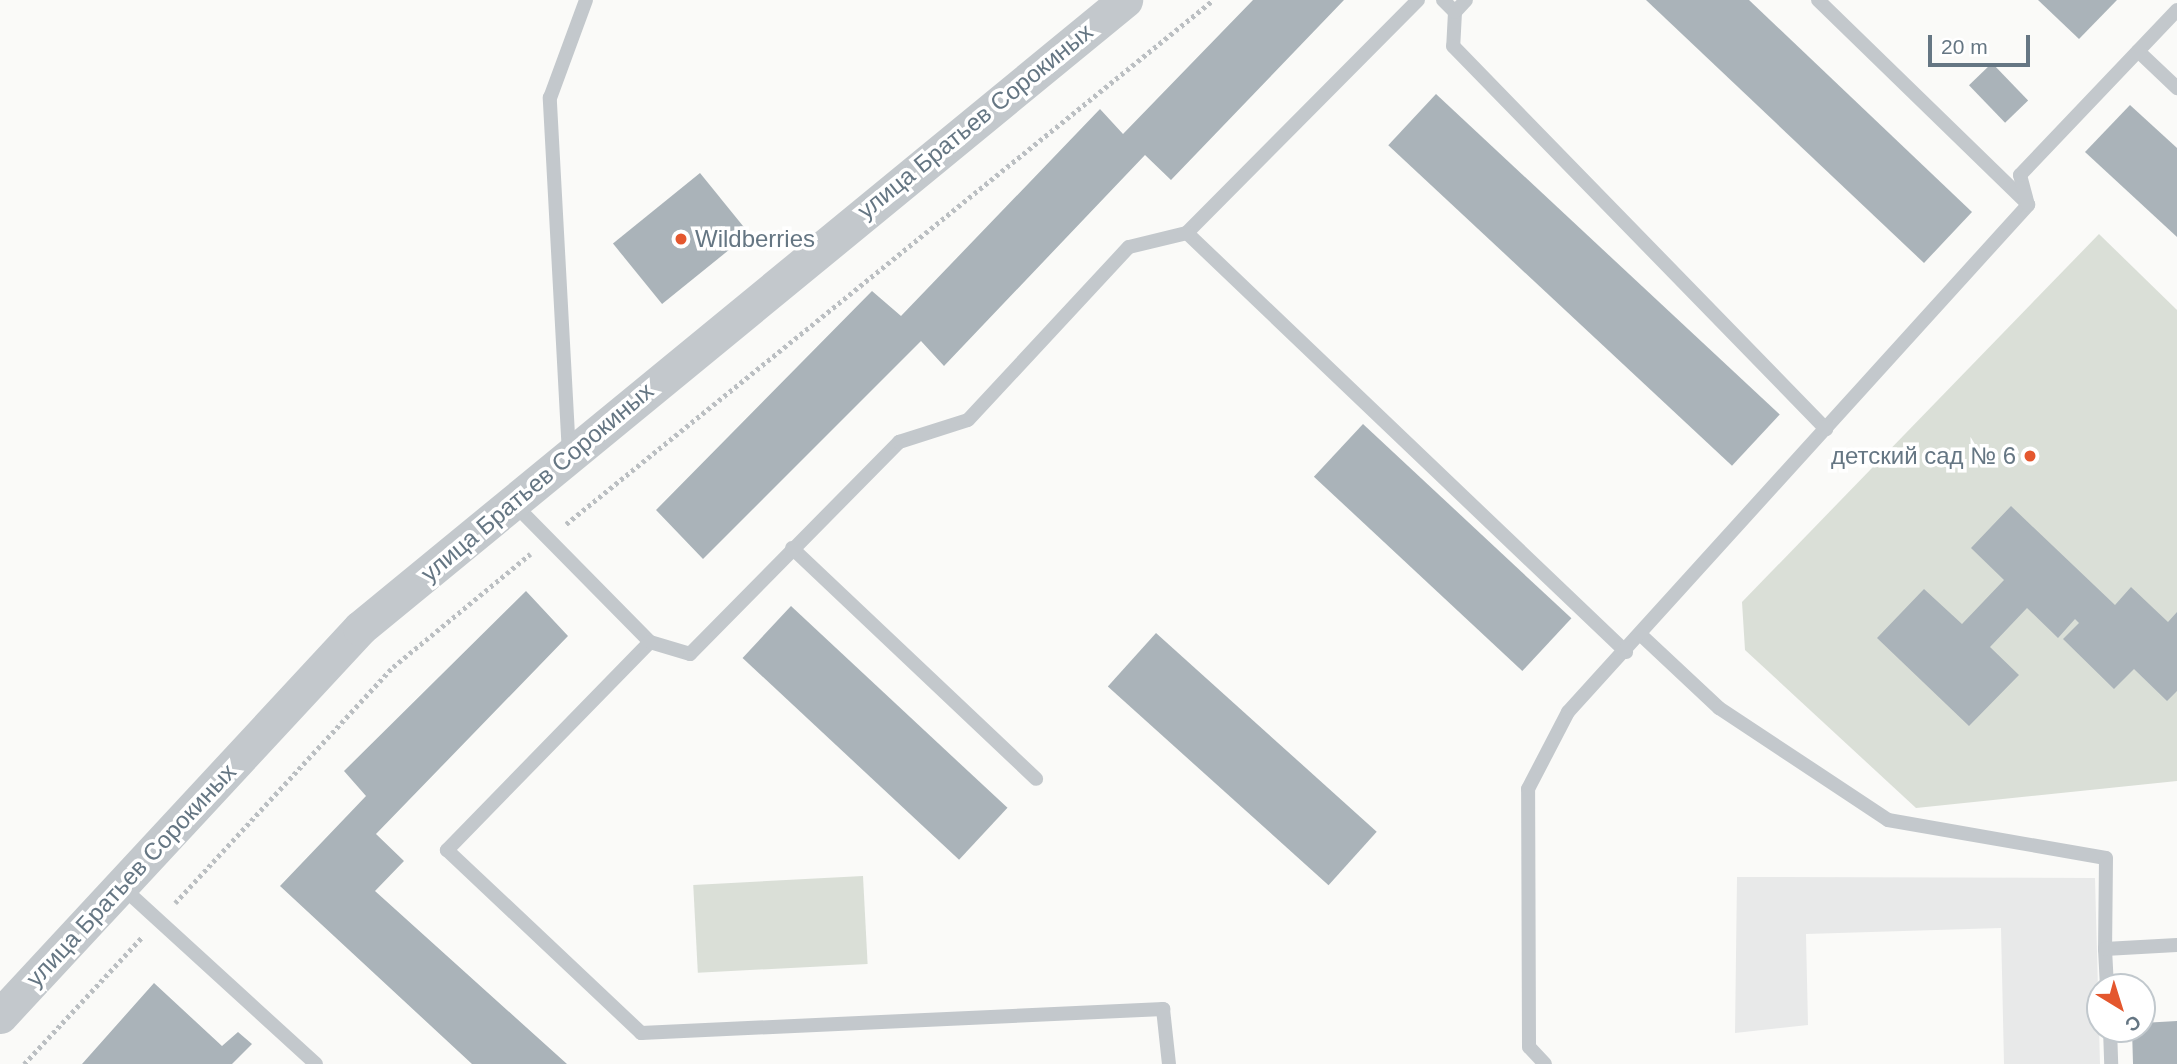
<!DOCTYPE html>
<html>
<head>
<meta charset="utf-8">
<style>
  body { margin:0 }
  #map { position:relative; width:2177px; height:1064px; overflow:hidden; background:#fafaf8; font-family:Arial,sans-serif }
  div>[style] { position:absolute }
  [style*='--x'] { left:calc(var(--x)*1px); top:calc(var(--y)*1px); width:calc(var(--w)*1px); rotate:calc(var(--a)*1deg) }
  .built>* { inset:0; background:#e8e9e9 }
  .green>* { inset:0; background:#dadfd7; transform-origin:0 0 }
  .building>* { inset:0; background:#aab3b9; transform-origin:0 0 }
  .path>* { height:4.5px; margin-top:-2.25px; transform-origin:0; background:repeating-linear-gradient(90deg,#bbbfc2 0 3.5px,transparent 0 7px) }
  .service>* { height:14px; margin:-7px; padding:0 7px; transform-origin:7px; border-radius:7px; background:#c3c8cc }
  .tertiary>* { height:35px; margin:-17.5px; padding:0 17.5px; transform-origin:17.5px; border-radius:17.5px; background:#c3c8cc }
  .dots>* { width:19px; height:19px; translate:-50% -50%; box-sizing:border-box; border:4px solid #fff; border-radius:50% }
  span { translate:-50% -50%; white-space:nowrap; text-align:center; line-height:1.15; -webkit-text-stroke:7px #fff; paint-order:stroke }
  .street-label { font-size:24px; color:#657683 }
  .poi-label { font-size:24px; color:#657683 }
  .left { translate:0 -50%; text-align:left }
  .right { translate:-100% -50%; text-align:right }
  .north { position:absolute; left:2086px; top:973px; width:70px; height:70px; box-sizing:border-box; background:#fff; border:2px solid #c1c8cd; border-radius:50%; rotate:142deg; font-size:19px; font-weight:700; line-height:28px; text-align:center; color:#657683 }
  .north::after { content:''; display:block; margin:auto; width:24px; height:32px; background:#e4572e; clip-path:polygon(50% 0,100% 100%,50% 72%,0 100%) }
  .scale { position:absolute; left:1928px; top:35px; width:102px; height:32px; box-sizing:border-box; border:4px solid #657683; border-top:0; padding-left:9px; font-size:21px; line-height:24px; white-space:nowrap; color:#657683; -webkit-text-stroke:5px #fff; paint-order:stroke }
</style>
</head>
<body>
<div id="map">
  <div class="built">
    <i style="clip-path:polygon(1737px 877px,2095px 878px,2100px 1064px,2004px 1064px,2001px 928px,1806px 934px,1808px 1025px,1735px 1033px)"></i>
  </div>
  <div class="green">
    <i style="clip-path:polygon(2099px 234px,2177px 310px,2177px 781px,1916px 808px,1745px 650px,1742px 602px)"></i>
    <i style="left:863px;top:876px;width:88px;height:170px;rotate:87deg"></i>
  </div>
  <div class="building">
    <i style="clip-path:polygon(1253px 0,1344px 0,1171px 180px,1145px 155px,944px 366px,921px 341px,703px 559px,656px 510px,872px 291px,901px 316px,1100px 109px,1123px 134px)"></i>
    <i style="clip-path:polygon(1646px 0,1749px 0,1972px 212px,1924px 263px)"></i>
    <i style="clip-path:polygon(2038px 0,2117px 0,2079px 39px)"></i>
    <i style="left:1992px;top:63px;width:52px;height:32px;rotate:46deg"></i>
    <i style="left:1436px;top:94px;width:470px;height:70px;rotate:43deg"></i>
    <i style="clip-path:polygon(2130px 105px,2177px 148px,2177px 237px,2085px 152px)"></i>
    <i style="left:700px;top:173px;width:78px;height:112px;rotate:51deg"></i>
    <i style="left:1363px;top:424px;width:285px;height:72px;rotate:43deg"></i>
    <i style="clip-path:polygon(2011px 506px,2115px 605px,2131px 587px,2168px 622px,2177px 612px,2177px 691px,2167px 701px,2134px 669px,2114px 689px,2063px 639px,2079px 623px,2075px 619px,2058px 638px,2027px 608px,1990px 647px,2019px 675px,1969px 726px,1877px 638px,1924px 589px,1962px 624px,2004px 580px,1971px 548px)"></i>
    <i style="clip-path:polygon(526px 591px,568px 636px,376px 834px,404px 861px,375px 891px,567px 1064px,472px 1064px,280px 886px,366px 796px,344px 771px)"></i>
    <i style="left:791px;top:606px;width:296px;height:71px;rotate:43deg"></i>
    <i style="left:1156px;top:633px;width:297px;height:72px;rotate:42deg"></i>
    <i style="clip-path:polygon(154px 983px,222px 1046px,238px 1032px,252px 1044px,232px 1064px,82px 1064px)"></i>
    <i style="clip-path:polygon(2177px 1021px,2177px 1064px,2133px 1064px,2132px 1029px,2142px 1029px,2142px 1023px)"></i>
  </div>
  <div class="path">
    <i style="--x:566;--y:524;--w:833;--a:-39"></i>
    <i style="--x:175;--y:903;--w:321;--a:-47.3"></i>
    <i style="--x:393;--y:667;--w:178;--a:-39.5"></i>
    <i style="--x:24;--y:1064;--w:173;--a:-47.1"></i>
  </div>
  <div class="service">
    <i style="--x:1418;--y:0;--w:328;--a:134.8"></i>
    <i style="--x:1187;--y:233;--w:607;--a:43.66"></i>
    <i style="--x:1443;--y:0;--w:17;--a:45"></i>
    <i style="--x:1455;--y:12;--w:34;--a:93"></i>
    <i style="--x:1453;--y:46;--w:535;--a:45.76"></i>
    <i style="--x:1818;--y:0;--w:293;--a:44.2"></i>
    <i style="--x:1455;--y:12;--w:16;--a:-47"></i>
    <i style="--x:2138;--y:51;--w:54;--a:43.5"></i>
    <i style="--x:569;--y:454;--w:357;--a:-93.1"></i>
    <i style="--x:550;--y:98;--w:104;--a:-69.8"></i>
    <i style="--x:513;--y:503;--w:195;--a:45.4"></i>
    <i style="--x:650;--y:642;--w:291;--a:134.3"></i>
    <i style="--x:447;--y:850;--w:267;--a:43.3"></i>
    <i style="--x:641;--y:1033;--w:523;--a:-2.63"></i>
    <i style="--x:1163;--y:1009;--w:55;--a:83.8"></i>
    <i style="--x:792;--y:548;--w:336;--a:43.4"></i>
    <i style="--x:1641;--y:635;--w:107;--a:43.1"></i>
    <i style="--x:1719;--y:708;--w:203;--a:33.5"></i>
    <i style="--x:1888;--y:820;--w:221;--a:9.9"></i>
    <i style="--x:2106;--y:858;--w:91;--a:90.6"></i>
    <i style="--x:650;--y:642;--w:42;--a:16.7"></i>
    <i style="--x:690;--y:654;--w:298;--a:-45.4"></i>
    <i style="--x:899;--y:442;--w:72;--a:-17.7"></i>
    <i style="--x:968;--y:420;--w:236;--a:-47.1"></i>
    <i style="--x:1129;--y:247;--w:60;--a:-13.6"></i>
    <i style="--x:121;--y:886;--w:264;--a:42.4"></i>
    <i style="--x:2107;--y:987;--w:38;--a:-93"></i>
    <i style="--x:2105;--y:949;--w:72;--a:-3.2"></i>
    <i style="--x:2110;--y:1029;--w:35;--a:88"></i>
    <i style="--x:1545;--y:1064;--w:23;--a:-133"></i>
    <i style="--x:1529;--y:1047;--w:258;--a:-90.2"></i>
    <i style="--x:1528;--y:789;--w:87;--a:-62.5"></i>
    <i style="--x:1568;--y:712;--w:685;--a:-47.78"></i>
    <i style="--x:2028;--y:205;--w:31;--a:-105"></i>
    <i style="--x:2020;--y:175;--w:228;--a:-46.4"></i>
  </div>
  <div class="tertiary">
    <i style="--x:0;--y:1016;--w:529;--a:-47.14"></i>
    <i style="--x:360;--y:628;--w:990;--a:-39.38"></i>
  </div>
  <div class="dots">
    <i style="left:681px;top:239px;background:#e4572e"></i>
    <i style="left:2030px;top:456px;background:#e4572e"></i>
  </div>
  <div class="street-label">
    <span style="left:975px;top:121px;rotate:-39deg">улица Братьев Сорокиных</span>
    <span style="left:537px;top:482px;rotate:-40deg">улица Братьев Сорокиных</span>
    <span style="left:131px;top:875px;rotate:-47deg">улица Братьев Сорокиных</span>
  </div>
  <div class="poi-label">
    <span class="left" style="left:695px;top:239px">Wildberries</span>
    <span class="right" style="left:2016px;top:456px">детский сад № 6</span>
  </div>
  <div class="north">С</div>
  <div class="scale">20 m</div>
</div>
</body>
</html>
